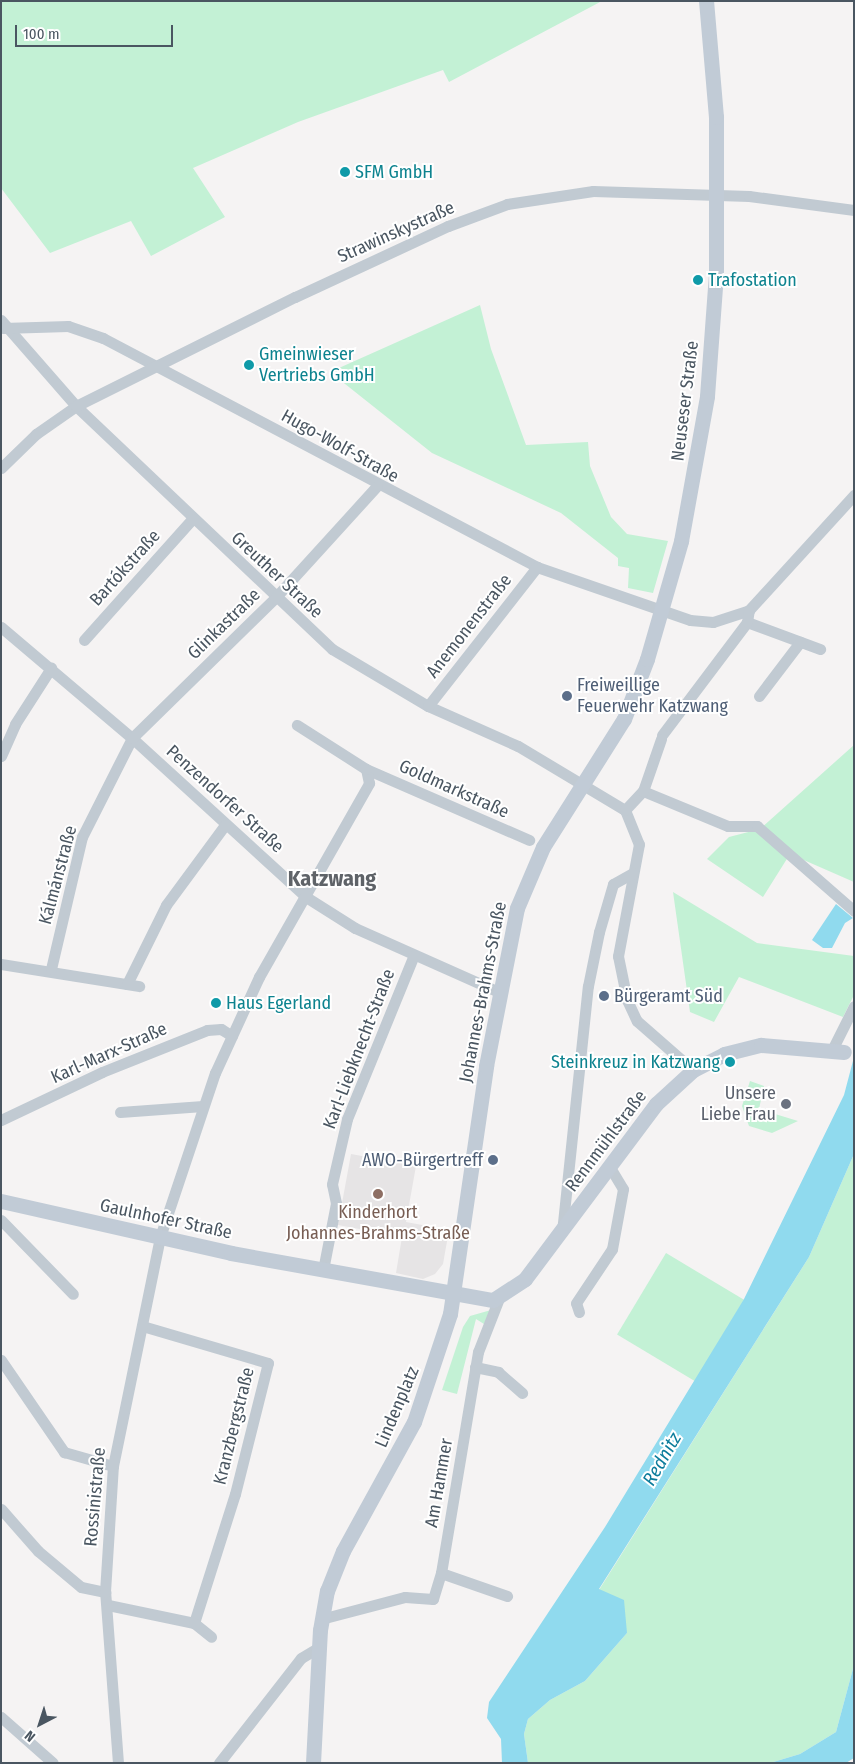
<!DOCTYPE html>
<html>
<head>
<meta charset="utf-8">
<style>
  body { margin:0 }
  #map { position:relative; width:855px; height:1764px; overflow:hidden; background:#f5f3f3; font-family:"Fira Sans Condensed",sans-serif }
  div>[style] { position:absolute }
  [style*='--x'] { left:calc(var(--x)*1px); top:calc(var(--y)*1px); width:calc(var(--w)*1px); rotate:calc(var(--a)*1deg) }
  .education>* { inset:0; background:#e6e4e5 }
  .green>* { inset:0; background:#c3f1d5; transform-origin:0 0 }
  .water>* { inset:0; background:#90daee }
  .street>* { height:11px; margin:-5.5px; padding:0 5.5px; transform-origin:5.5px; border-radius:5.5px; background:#c1cad2 }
  .secondary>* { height:15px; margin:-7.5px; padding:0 7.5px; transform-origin:7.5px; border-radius:7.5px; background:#c1cbd6 }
  .dots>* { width:14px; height:14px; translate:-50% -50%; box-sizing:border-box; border:2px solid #fff; border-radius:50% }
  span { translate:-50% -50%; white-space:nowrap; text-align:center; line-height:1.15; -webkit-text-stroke:4px #fff; paint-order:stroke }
  .culture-label { font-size:18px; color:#0d838f }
  .left { translate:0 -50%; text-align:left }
  .right { translate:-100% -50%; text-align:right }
  .street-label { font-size:18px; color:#4a5661 }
  .service-label { font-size:18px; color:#4e5e75 }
  .worship-label { font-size:18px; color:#5b616d }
  .education-label { font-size:18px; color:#785e54 }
  .water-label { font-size:19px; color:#0c7c9b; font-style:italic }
  .district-label { font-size:22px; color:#5f6368; font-weight:700 }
  .frame { position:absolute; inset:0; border:2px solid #4a5661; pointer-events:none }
  .north { position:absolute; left:15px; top:1699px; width:50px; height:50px; -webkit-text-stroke:4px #fff; paint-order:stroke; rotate:220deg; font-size:14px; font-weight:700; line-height:20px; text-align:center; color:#4a5661 }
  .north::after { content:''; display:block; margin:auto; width:18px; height:22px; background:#4a5661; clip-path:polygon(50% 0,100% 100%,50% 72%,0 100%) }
  .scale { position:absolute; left:15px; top:25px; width:158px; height:22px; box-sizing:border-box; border:2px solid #4a5661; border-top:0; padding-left:6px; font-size:15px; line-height:18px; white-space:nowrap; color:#4a5661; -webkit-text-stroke:4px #fff; paint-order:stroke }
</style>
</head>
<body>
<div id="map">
  <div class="education">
    <i style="clip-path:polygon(351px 1154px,416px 1166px,406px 1222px,449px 1230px,443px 1264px,435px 1274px,423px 1279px,396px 1273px,402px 1237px,338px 1225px)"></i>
  </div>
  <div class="green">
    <i style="clip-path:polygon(1px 1px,602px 1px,449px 82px,443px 70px,298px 122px,193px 168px,225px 217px,151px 256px,131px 221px,50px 253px,1px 188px)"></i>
    <i style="clip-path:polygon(480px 305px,491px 349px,526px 445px,588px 442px,590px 466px,611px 517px,627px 534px,668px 541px,653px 593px,628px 588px,629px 568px,618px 566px,618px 558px,561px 513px,432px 453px,330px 372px)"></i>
    <i style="clip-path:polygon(854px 745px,854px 882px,790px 854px,763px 897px,707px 859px,729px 837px,760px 829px)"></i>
    <i style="clip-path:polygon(673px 892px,757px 943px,854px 956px,854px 995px,843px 1017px,739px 977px,714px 1022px,690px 1012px)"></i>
    <i style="clip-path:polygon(750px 1081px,764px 1086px,759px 1109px,798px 1121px,772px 1133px,749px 1126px,742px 1106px)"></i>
    <i style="clip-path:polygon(854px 1154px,854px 1665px,836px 1732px,800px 1754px,770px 1763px,528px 1763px,524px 1734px,528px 1719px,550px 1700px,585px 1681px,627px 1633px,599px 1590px,809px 1257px)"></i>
    <i style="left:666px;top:1253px;width:91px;height:95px;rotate:31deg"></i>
    <i style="clip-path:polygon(491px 1310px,484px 1324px,476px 1319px,457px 1394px,442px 1390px,463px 1327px,470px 1316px)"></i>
  </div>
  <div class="water">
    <i style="clip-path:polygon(836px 904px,853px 918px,845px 923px,832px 948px,823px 948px,812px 940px)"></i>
    <i style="clip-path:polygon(854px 1057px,854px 1154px,809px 1257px,599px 1589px,624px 1600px,627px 1633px,585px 1681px,550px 1700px,528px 1719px,524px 1734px,528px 1763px,502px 1763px,501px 1739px,487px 1718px,489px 1702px,605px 1527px,744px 1299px,844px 1095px)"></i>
    <i style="clip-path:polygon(854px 1665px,854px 1758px,846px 1763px,770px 1763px,800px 1754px,836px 1732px)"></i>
  </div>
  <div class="street">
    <i style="--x:1;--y:320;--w:114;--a:48.9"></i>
    <i style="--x:76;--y:406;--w:353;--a:43.5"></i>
    <i style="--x:332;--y:649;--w:112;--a:30.7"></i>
    <i style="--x:428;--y:706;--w:98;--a:24"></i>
    <i style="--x:518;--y:746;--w:125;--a:30.9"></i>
    <i style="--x:625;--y:810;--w:37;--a:68"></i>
    <i style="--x:639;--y:844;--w:114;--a:100.6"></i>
    <i style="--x:618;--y:956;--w:45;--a:78.4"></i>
    <i style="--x:627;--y:1000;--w:23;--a:65"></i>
    <i style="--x:637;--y:1021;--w:74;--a:41.2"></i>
    <i style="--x:3;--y:328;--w:65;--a:-1.8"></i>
    <i style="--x:68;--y:326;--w:37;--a:19"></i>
    <i style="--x:103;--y:338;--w:491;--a:27.8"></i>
    <i style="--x:537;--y:567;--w:162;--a:19.1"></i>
    <i style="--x:690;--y:620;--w:23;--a:5"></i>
    <i style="--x:713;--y:622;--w:38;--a:-18"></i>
    <i style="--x:749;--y:610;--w:156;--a:-47.6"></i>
    <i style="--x:1;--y:468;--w:49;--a:-44.2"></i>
    <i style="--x:36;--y:434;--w:49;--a:-35"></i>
    <i style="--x:76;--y:406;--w:245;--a:-26.5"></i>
    <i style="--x:295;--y:297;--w:169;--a:-24.9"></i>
    <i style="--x:448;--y:226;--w:63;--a:-20.4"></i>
    <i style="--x:507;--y:204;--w:87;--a:-8.6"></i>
    <i style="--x:593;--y:191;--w:156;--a:1.8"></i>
    <i style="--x:749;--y:196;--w:106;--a:7.6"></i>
    <i style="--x:747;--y:622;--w:78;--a:20.3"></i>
    <i style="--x:1;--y:627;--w:172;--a:40.3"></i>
    <i style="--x:132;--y:738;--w:236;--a:42.4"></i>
    <i style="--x:306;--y:897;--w:58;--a:32.3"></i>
    <i style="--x:355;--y:928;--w:158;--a:24"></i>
    <i style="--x:84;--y:640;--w:162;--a:-48.2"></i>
    <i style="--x:759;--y:696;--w:68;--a:-52.8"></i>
    <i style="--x:428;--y:706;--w:177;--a:-51.9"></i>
    <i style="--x:662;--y:735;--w:141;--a:-53"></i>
    <i style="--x:747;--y:622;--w:12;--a:-81"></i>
    <i style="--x:1;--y:756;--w:35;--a:-66"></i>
    <i style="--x:15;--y:724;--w:67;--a:-57.3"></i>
    <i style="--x:366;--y:769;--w:178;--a:23.5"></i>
    <i style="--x:643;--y:791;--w:92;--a:22.4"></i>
    <i style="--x:728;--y:826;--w:29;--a:0"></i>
    <i style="--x:757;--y:826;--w:129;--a:41.2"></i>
    <i style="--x:625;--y:810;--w:26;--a:-47"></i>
    <i style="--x:643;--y:791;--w:55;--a:-70.9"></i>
    <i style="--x:1;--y:964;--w:140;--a:9.1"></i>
    <i style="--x:51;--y:969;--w:136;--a:-76.8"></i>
    <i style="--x:82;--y:837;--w:111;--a:-63.2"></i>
    <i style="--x:132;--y:738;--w:200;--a:-44.4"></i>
    <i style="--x:275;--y:598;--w:151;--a:-47.7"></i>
    <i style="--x:127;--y:984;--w:88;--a:-63.7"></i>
    <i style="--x:166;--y:905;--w:99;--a:-53.6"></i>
    <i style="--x:832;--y:1050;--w:49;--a:-63.4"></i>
    <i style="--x:120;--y:1112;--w:83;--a:-4.1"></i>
    <i style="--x:1;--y:1120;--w:112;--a:-25.4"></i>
    <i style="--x:102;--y:1072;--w:113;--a:-21.8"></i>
    <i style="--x:207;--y:1030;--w:14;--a:-4"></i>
    <i style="--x:221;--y:1029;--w:13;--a:32"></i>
    <i style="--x:1;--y:1220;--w:103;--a:45.8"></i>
    <i style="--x:562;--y:1232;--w:247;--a:-84"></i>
    <i style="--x:588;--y:986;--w:55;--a:-78.5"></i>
    <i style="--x:599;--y:932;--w:50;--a:-73.7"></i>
    <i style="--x:613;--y:884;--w:23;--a:-29"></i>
    <i style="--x:323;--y:1270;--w:68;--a:-79"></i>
    <i style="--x:336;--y:1203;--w:19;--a:-102"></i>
    <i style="--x:332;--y:1184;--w:67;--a:-77"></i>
    <i style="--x:347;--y:1119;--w:177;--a:-67.8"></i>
    <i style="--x:579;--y:1312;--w:9;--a:-108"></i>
    <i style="--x:576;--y:1303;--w:65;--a:-56.3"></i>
    <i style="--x:612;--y:1249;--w:61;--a:-79.6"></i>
    <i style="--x:623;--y:1189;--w:26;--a:-121"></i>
    <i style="--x:1;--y:1360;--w:112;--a:55.6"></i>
    <i style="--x:64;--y:1452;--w:51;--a:15.9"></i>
    <i style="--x:475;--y:1367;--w:24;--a:12"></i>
    <i style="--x:498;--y:1372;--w:32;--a:41"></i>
    <i style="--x:1;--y:1509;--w:56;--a:48.6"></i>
    <i style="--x:38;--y:1551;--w:56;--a:39.9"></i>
    <i style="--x:81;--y:1587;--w:25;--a:12"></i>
    <i style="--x:441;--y:1573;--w:70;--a:19.2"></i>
    <i style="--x:108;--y:1605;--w:88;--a:11.8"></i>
    <i style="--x:194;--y:1623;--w:135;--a:-72.4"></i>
    <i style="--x:235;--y:1494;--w:135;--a:-75.9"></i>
    <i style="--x:268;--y:1363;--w:131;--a:-163.6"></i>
    <i style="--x:321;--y:1619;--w:87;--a:-14.7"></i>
    <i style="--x:405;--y:1597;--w:28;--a:4"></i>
    <i style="--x:433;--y:1599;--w:27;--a:-73"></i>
    <i style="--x:441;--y:1573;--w:224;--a:-80.5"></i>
    <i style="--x:478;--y:1352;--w:58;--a:-68.7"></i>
    <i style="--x:194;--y:1623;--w:22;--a:39"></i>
    <i style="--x:1;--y:1717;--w:69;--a:41.5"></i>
    <i style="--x:118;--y:1763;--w:171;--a:-94.3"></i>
    <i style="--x:105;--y:1592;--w:126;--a:-86.4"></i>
    <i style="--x:113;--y:1466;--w:234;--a:-78.4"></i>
    <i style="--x:160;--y:1237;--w:173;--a:-71.5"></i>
    <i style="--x:215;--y:1073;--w:106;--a:-65.4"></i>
    <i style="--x:259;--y:977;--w:223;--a:-60.4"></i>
    <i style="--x:369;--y:783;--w:14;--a:-102"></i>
    <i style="--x:366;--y:769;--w:82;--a:-147.5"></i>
    <i style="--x:219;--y:1763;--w:133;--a:-52"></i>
    <i style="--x:301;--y:1658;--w:21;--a:-31"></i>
  </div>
  <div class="secondary">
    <i style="--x:1;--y:1201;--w:236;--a:12.7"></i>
    <i style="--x:231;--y:1253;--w:266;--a:10.2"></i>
    <i style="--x:493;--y:1300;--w:38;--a:-33"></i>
    <i style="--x:525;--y:1279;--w:219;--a:-53.2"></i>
    <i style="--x:656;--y:1104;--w:50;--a:-42.6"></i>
    <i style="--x:693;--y:1070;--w:35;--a:-27"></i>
    <i style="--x:724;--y:1054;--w:38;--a:-14"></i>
    <i style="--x:761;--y:1045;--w:83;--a:4.8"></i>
    <i style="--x:313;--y:1763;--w:133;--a:-87"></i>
    <i style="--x:320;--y:1630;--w:40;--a:-80"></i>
    <i style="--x:327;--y:1591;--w:43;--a:-68.2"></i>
    <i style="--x:343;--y:1551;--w:147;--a:-61.2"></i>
    <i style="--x:414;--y:1422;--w:114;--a:-71.6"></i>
    <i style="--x:450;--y:1314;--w:251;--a:-81.7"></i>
    <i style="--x:486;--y:1066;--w:161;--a:-78.9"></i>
    <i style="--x:517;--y:908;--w:66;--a:-66.9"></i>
    <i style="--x:543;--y:847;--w:151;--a:-57.7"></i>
    <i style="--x:624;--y:719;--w:64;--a:-69"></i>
    <i style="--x:647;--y:659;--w:123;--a:-73.9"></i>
    <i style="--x:681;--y:541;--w:147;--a:-79.8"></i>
    <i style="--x:707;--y:396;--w:124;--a:-85.8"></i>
    <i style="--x:716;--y:272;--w:155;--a:-90"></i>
    <i style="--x:716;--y:117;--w:116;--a:-94.9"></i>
  </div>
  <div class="dots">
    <i style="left:345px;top:172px;background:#0f9aa8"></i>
    <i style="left:698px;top:280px;background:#0f9aa8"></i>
    <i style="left:249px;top:365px;background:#0f9aa8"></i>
    <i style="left:567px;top:696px;background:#5c6f8a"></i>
    <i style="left:604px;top:996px;background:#5c6f8a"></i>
    <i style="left:216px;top:1003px;background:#0f9aa8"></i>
    <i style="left:730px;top:1062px;background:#0f9aa8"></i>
    <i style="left:786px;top:1104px;background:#6b7280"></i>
    <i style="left:493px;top:1160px;background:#5c6f8a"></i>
    <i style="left:378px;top:1194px;background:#8d6e63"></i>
  </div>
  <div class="culture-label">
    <span class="left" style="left:355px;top:172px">SFM GmbH</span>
    <span class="left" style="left:708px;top:280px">Trafostation</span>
    <span class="left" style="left:259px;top:365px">Gmeinwieser<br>Vertriebs GmbH</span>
    <span class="left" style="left:226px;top:1003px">Haus Egerland</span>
    <span class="right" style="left:720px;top:1062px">Steinkreuz in Katzwang</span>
  </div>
  <div class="street-label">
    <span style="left:396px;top:232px;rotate:-24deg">Strawinskystraße</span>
    <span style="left:685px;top:401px;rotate:-83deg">Neuseser Straße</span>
    <span style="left:340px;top:446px;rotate:29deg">Hugo-Wolf-Straße</span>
    <span style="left:125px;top:568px;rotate:-48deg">Bartókstraße</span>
    <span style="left:277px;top:575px;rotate:43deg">Greuther Straße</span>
    <span style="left:224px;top:624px;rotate:-44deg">Glinkastraße</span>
    <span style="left:469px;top:626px;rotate:-52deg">Anemonenstraße</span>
    <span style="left:454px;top:789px;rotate:24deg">Goldmarkstraße</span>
    <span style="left:225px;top:799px;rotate:42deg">Penzendorfer Straße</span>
    <span style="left:58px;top:875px;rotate:-75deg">Kálmánstraße</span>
    <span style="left:483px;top:992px;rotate:-79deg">Johannes-Brahms-Straße</span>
    <span style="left:359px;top:1049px;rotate:-69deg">Karl-Liebknecht-Straße</span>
    <span style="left:109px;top:1053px;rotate:-24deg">Karl-Marx-Straße</span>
    <span style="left:606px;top:1141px;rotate:-53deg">Rennmühlstraße</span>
    <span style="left:166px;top:1219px;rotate:12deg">Gaulnhofer Straße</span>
    <span style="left:397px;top:1407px;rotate:-67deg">Lindenplatz</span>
    <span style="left:234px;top:1426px;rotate:-76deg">Kranzbergstraße</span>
    <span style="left:439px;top:1483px;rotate:-80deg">Am Hammer</span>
    <span style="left:95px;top:1497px;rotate:-85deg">Rossinistraße</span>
  </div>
  <div class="service-label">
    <span class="left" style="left:577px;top:696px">Freiweillige<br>Feuerwehr Katzwang</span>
    <span class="left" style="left:614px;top:996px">Bürgeramt Süd</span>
    <span class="right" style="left:483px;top:1160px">AWO-Bürgertreff</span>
  </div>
  <div class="worship-label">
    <span class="right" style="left:776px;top:1104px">Unsere<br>Liebe Frau</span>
  </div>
  <div class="education-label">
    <span style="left:378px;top:1223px">Kinderhort<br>Johannes-Brahms-Straße</span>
  </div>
  <div class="water-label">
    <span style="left:662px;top:1459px;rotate:-60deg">Rednitz</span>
  </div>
  <div class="district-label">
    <span style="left:332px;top:879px">Katzwang</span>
  </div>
  <div class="frame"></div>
  <div class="north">N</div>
  <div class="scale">100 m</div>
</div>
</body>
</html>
